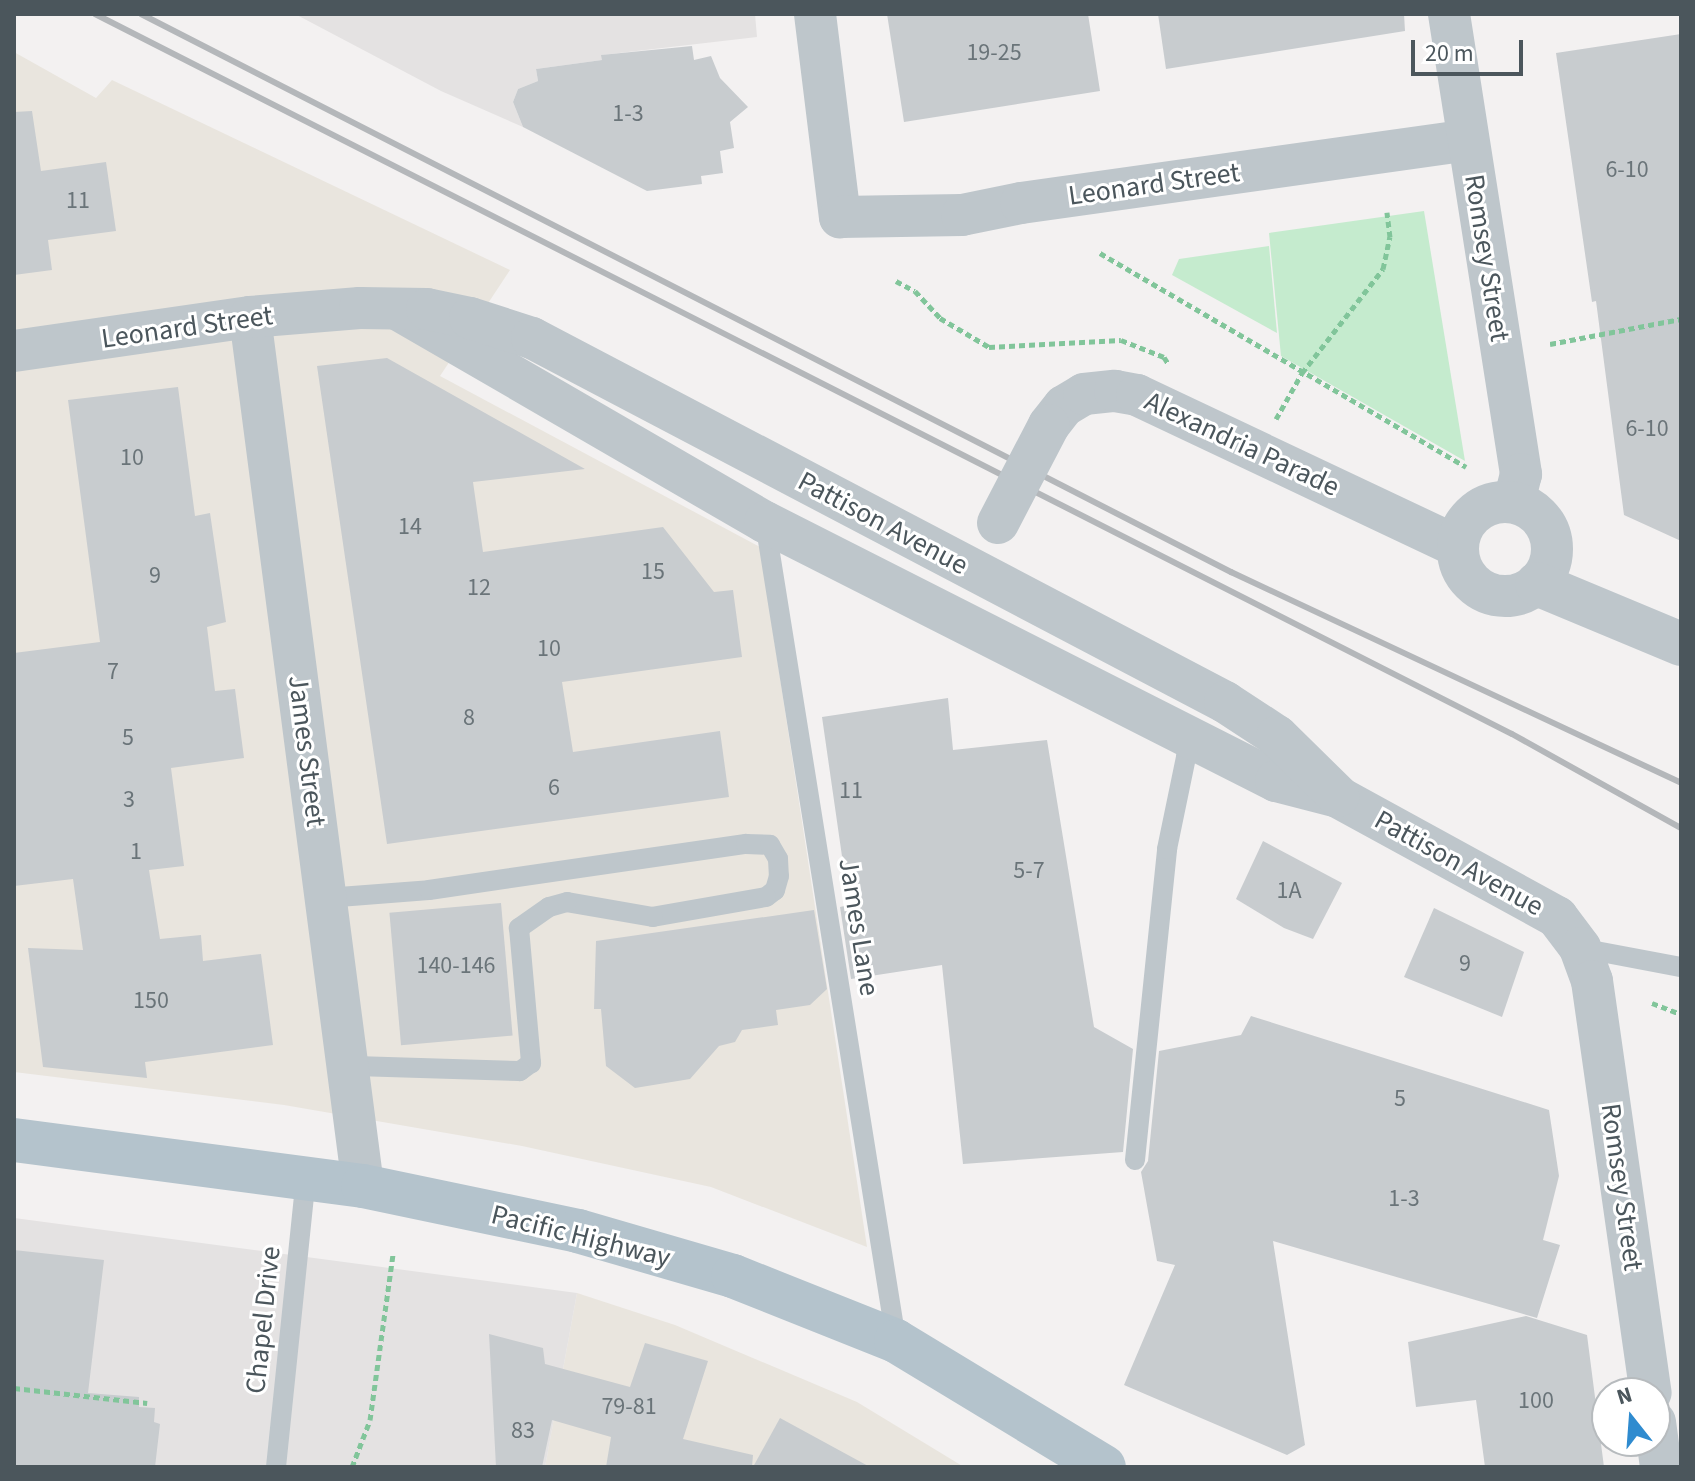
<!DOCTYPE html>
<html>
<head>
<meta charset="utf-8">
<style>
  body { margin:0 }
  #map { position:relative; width:1695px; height:1481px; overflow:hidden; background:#f3f1f1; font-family:"Source Sans 3",sans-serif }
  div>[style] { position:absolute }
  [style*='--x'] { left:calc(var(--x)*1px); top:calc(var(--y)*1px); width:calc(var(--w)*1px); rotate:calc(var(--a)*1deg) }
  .commercial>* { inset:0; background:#e9e5de }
  .education>* { inset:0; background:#e4e2e2 }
  .green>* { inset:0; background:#c5ebce }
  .building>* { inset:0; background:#c8cccf; transform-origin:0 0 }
  .path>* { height:5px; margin-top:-2.5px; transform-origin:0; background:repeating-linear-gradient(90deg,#81c59a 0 6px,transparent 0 10px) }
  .service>* { height:20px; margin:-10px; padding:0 10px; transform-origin:10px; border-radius:10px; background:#bec6cb }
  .minor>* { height:42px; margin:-21px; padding:0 21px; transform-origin:21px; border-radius:21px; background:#bec6cb }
  .minor>.ring { margin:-21px; padding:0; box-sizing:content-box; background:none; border:42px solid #bec6cb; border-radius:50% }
  .tertiary>* { height:44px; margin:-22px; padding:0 22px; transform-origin:22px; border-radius:22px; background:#bec6cb }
  .primary>* { height:44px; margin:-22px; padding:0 22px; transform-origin:22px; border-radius:22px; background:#b4c3cc }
  .rail>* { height:6px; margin:-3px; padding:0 3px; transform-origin:3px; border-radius:3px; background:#b4b7ba }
  .minor-bridge>* { height:42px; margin:-21px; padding:0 21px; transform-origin:21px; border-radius:21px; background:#bec6cb }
  span { translate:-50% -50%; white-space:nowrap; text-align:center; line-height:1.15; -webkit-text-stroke:6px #fff; paint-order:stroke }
  .number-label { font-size:24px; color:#6a7479 }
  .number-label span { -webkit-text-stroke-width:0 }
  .street-label { font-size:28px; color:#4b565c }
  .frame { position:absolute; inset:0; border:16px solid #4b565c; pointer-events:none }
  .north { position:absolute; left:1591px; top:1377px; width:80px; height:80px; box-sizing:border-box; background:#fff; border:2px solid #b7bbbe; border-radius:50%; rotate:343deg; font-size:22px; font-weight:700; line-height:32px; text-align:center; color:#4b565c }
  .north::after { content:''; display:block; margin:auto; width:28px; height:36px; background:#2f8bcf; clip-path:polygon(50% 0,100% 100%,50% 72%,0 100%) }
  .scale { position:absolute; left:1411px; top:40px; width:112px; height:36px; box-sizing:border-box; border:4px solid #4b565c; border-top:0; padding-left:10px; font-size:24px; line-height:28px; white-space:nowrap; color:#4b565c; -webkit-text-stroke:6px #fff; paint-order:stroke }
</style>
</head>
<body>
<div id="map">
  <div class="commercial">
    <i style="clip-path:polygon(14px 52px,96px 98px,112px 80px,510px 270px,440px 376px,760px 547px,867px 1247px,711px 1187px,522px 1146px,284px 1105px,14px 1072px)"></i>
    <i style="clip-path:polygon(577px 1293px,675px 1325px,857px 1402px,964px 1467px,545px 1467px)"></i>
  </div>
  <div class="education">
    <i style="clip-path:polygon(295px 14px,755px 14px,757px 37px,602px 55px,602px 60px,536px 69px,538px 81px,518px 89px,513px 102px,523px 127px,441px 91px)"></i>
    <i style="clip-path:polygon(14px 1218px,577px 1293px,545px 1467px,14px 1467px)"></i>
  </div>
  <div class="green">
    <i style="clip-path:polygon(1424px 211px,1465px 461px,1281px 356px,1269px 233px)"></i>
    <i style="clip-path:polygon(1269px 246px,1277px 333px,1172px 275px,1179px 259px)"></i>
  </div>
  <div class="building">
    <i style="clip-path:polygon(887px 14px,1088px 14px,1100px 91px,904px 122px)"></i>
    <i style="clip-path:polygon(1158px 14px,1404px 14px,1405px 31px,1166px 69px)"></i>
    <i style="clip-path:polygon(1681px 34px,1681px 541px,1624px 515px,1596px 301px,1592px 302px,1556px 53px)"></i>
    <i style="clip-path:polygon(692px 46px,694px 60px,711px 56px,720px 78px,748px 107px,730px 122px,734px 148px,720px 151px,723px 173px,701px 176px,702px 184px,647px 191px,523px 127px,513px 102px,518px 89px,538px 81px,536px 69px,602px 60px,601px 55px)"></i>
    <i style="clip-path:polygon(32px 111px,41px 171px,106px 162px,116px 231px,48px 240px,52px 270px,14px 275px,14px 112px)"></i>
    <i style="clip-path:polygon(387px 358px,585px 469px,473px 482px,483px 552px,663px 527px,714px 592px,733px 590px,742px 657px,562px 682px,573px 752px,720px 731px,729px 797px,387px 844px,317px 366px)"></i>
    <i style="clip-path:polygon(178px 387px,195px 516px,210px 513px,226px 622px,207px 627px,215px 691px,235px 689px,244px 758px,171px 768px,184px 866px,149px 870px,160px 939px,201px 935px,203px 961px,261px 954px,273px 1045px,145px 1062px,147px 1078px,43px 1067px,28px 948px,83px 950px,73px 879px,14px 886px,14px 653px,100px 642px,68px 400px)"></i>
    <i style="clip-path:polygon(948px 698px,953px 750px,1047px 740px,1094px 1027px,1133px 1049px,1123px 1152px,963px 1164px,942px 965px,851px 979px,840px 907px,849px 905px,822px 717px)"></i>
    <i style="clip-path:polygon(1263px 841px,1342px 883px,1313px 939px,1284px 928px,1236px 899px)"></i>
    <i style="left:501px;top:903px;width:133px;height:112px;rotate:85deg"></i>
    <i style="clip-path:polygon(1434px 908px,1524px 952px,1502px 1017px,1404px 977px)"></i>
    <i style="clip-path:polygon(814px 910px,827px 989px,810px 1005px,776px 1010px,778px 1025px,742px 1030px,735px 1042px,719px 1046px,690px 1079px,635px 1088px,606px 1066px,601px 1009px,594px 1009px,596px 941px)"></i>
    <i style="clip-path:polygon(1251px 1016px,1549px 1110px,1559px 1176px,1543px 1240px,1560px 1245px,1537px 1318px,1273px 1241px,1305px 1445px,1287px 1455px,1124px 1385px,1175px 1265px,1157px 1261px,1141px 1172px,1148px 1161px,1159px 1051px,1241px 1035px)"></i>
    <i style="clip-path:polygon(14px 1250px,104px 1260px,88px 1393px,139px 1397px,139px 1407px,155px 1408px,154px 1422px,160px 1424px,155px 1467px,14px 1467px)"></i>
    <i style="clip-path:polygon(1526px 1316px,1587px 1335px,1604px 1467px,1485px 1467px,1476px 1400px,1416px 1407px,1408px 1342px)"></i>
    <i style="clip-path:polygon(489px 1334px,543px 1348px,545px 1364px,630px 1387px,645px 1343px,708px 1361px,683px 1439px,753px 1455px,752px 1467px,606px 1467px,611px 1437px,552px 1420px,542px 1467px,496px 1467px)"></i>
    <i style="clip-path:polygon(780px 1418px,870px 1467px,753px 1467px)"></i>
  </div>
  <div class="path">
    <i style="--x:1100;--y:253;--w:424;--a:30.3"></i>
    <i style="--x:896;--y:281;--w:21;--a:28"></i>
    <i style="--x:915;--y:291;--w:37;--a:47"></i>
    <i style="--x:940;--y:318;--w:57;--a:30.6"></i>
    <i style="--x:989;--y:347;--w:132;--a:-3"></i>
    <i style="--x:1121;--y:340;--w:46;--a:21.6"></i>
    <i style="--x:1164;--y:357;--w:9;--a:58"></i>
    <i style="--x:1550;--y:344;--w:133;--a:-10.8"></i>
    <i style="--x:1276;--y:419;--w:53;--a:-60.5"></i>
    <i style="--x:1302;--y:373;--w:132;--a:-52.1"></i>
    <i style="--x:1383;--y:269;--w:33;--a:-78"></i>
    <i style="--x:1390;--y:237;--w:25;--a:-97"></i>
    <i style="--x:1652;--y:1003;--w:31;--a:21"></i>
    <i style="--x:14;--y:1388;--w:134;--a:6.4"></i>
    <i style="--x:352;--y:1467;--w:50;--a:-69"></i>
    <i style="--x:370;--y:1420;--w:168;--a:-82.1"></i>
  </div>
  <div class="service">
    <i style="--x:765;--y:522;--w:828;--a:80.9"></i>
    <i style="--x:326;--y:898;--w:103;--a:-4.4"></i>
    <i style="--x:429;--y:890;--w:320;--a:-8.3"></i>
    <i style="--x:746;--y:844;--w:24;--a:2"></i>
    <i style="--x:770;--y:845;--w:16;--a:60"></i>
    <i style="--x:778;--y:859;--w:17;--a:87"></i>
    <i style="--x:779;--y:876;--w:15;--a:106"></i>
    <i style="--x:775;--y:890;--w:11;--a:142"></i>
    <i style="--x:766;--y:897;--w:115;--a:170"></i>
    <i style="--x:653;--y:917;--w:87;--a:-170.1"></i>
    <i style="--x:567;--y:902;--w:19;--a:164"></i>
    <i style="--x:549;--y:907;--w:37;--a:145"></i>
    <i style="--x:519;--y:928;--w:136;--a:84.9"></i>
    <i style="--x:531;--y:1063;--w:14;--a:144"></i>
    <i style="--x:520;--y:1071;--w:173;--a:-178.3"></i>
    <i style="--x:1580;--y:948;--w:103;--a:10.7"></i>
    <i style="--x:1135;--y:1160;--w:313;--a:-84.1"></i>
    <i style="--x:1167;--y:849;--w:94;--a:-78.3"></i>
    <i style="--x:1186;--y:757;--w:20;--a:-66"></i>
    <i style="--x:276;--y:1467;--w:290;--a:-84.1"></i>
  </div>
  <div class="minor">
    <i style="--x:815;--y:14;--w:205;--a:83"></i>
    <i style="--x:840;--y:217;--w:122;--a:-0.9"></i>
    <i style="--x:962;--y:215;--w:60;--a:-11.5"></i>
    <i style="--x:1021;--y:203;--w:451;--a:-8"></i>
    <i style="--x:1449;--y:14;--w:466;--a:81.1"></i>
    <i style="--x:1521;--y:474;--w:29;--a:104"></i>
    <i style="--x:399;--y:310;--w:423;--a:30.1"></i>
    <i style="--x:765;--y:522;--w:573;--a:26.88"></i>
    <i style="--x:1276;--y:781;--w:64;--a:14.5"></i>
    <i style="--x:1338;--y:797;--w:250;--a:28.7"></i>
    <i style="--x:1557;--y:917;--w:39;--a:53"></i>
    <i style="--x:1580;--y:948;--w:35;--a:70"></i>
    <i style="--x:1592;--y:981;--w:416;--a:81.9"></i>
    <i style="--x:250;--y:317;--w:876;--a:82.59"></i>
    <i style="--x:14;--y:351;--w:238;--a:-8.2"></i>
    <i style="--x:250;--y:317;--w:110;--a:-4.7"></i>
    <i style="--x:360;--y:308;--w:67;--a:0.9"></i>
    <i style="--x:427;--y:309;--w:44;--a:11.8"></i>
    <i style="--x:470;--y:318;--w:65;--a:17.9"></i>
    <i style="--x:532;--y:338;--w:783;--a:27.71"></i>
    <i style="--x:1225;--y:702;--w:62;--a:33.2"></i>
    <i style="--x:1277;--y:736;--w:86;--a:44.5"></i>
    <i style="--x:1049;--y:425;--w:24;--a:-52"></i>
    <i style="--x:1064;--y:406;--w:23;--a:-31"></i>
    <i style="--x:1084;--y:394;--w:31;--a:-6"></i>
    <i style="--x:1115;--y:391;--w:22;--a:10"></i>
    <i style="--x:1137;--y:395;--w:354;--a:25.3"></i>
    <i class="ring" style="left:1458px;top:502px;width:52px;height:52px"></i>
    <i style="--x:1655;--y:1422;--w:45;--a:82.4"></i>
  </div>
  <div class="tertiary">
    <i style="--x:1537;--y:584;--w:156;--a:22.6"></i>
  </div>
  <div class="primary">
    <i style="--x:14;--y:1140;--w:352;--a:7.5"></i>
    <i style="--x:363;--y:1186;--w:220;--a:11.8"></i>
    <i style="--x:578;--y:1231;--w:161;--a:16.2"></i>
    <i style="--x:733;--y:1276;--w:175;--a:21.7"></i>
    <i style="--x:896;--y:1341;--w:243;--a:31.2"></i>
  </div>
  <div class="rail">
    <i style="--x:95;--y:14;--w:1589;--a:26.94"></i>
    <i style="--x:1512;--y:734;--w:193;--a:29.1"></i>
    <i style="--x:141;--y:14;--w:1225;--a:27.11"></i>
    <i style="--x:1231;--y:572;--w:497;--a:25.1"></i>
  </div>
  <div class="minor-bridge">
    <i style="--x:998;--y:523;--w:110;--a:-62.5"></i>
  </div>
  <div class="number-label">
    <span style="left:994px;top:53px">19-25</span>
    <span style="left:628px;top:114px">1-3</span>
    <span style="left:1627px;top:170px">6-10</span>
    <span style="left:78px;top:201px">11</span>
    <span style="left:1647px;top:429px">6-10</span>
    <span style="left:132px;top:458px">10</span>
    <span style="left:410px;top:527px">14</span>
    <span style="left:653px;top:572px">15</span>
    <span style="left:155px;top:576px">9</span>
    <span style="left:479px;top:588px">12</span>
    <span style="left:549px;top:649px">10</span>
    <span style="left:113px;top:672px">7</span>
    <span style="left:469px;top:718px">8</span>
    <span style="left:128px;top:738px">5</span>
    <span style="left:554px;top:788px">6</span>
    <span style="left:851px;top:791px">11</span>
    <span style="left:129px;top:800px">3</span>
    <span style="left:136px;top:852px">1</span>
    <span style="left:1029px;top:871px">5-7</span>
    <span style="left:1289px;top:891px">1A</span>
    <span style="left:1465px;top:964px">9</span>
    <span style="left:456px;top:966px">140-146</span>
    <span style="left:151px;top:1001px">150</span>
    <span style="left:1400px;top:1099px">5</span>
    <span style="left:1404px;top:1199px">1-3</span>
    <span style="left:1536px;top:1401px">100</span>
    <span style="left:629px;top:1407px">79-81</span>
    <span style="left:523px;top:1431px">83</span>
  </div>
  <div class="street-label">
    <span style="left:1154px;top:184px;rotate:-8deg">Leonard Street</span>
    <span style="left:1487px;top:258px;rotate:81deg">Romsey Street</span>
    <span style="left:187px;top:327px;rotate:-8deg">Leonard Street</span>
    <span style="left:1242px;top:444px;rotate:25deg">Alexandria Parade</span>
    <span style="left:883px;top:523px;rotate:28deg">Pattison Avenue</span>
    <span style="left:307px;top:751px;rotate:83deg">James Street</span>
    <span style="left:1459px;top:863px;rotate:29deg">Pattison Avenue</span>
    <span style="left:859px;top:927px;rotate:81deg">James Lane</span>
    <span style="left:1622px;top:1187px;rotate:82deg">Romsey Street</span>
    <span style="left:581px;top:1236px;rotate:14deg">Pacific Highway</span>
    <span style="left:263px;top:1320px;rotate:-84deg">Chapel Drive</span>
  </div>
  <div class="frame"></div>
  <div class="north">N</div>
  <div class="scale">20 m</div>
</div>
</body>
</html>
